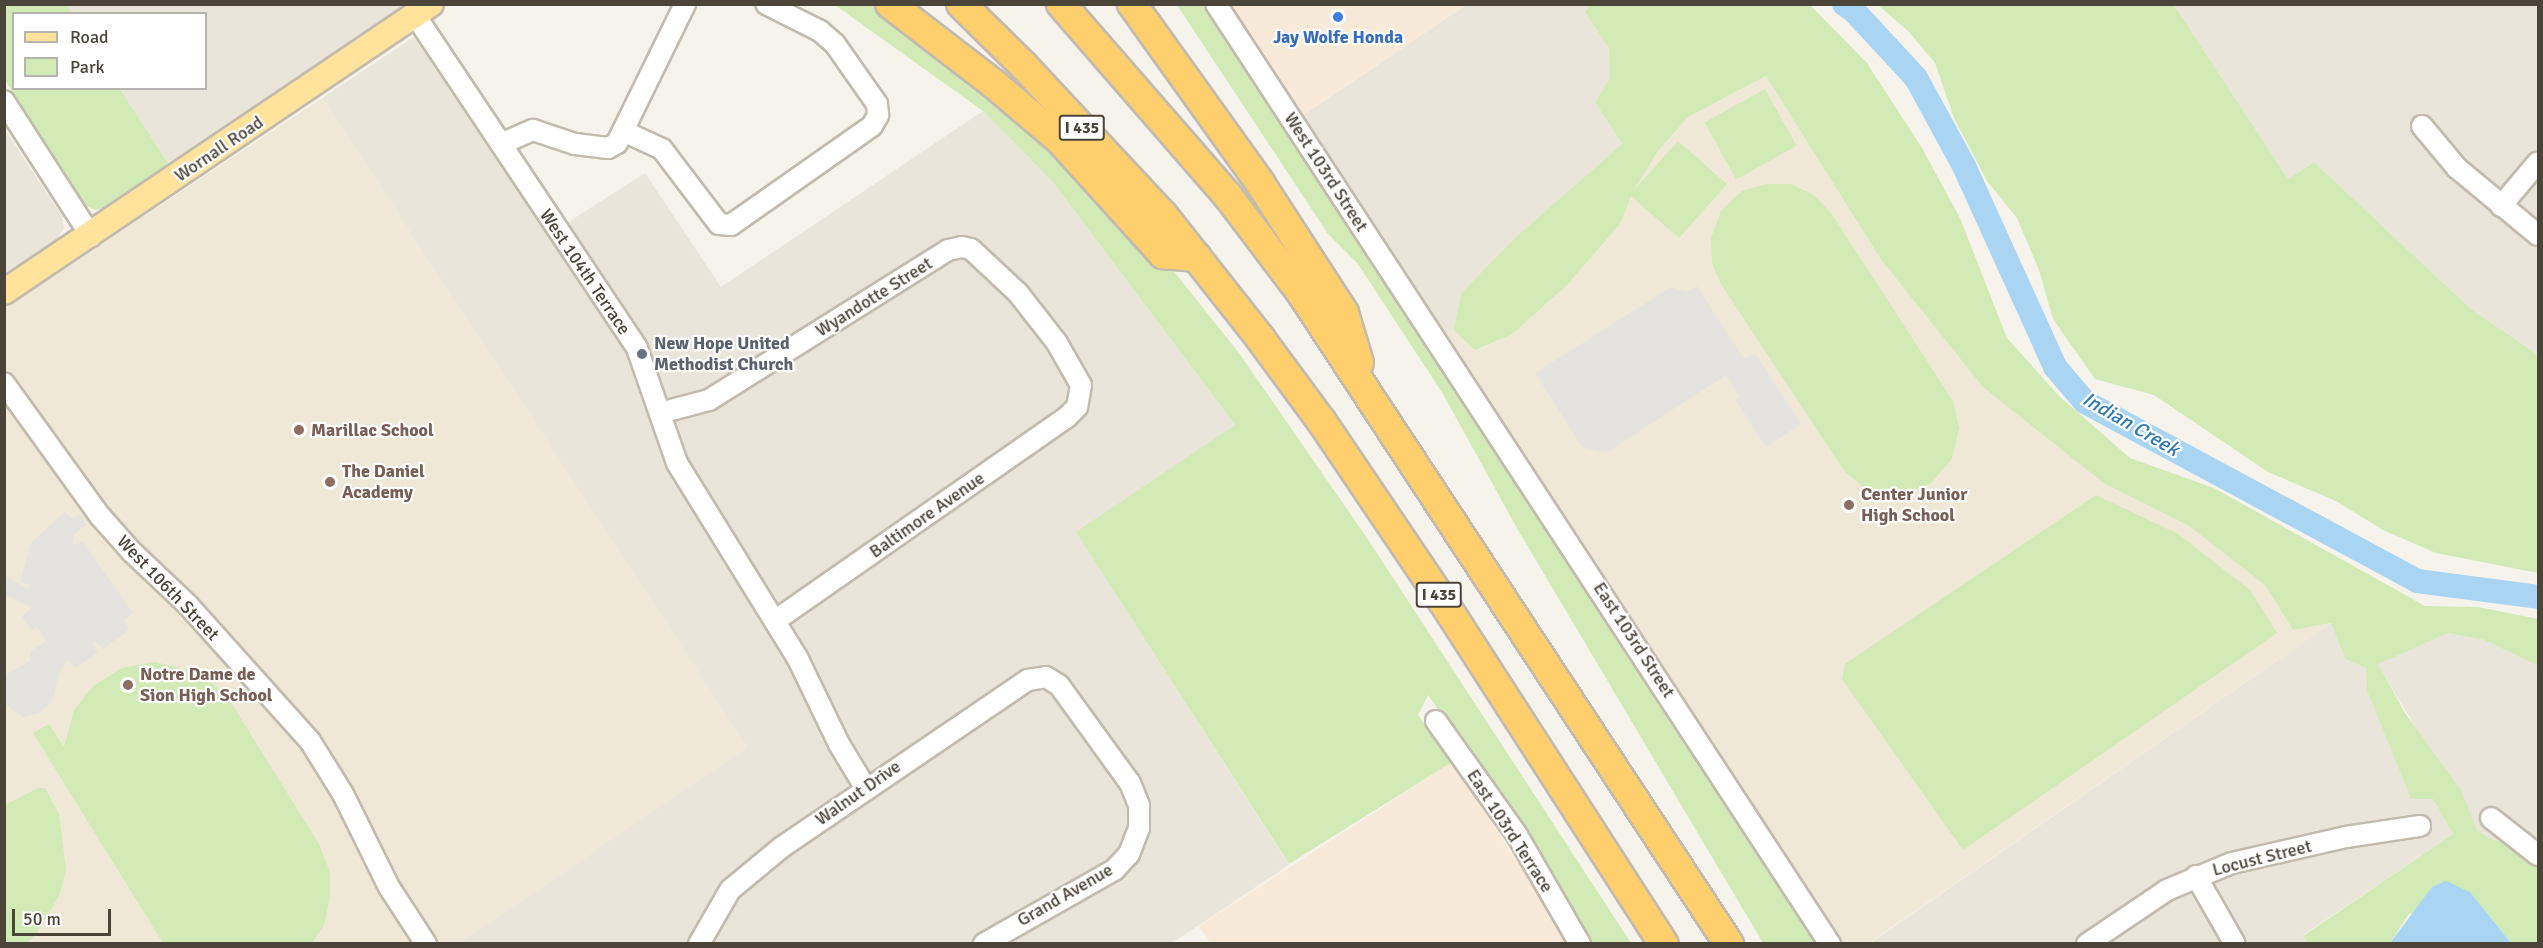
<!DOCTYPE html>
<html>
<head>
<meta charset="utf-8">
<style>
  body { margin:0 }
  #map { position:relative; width:2543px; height:948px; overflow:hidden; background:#f6f3ec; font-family:Signika,sans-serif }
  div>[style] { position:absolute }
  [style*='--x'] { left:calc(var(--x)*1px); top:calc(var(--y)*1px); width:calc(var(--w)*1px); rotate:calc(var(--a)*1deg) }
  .residential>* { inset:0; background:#eae5da }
  .commercial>* { inset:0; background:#f7ead8 }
  .education>* { inset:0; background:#efe8d6 }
  .green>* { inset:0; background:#d2eab5; transform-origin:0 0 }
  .parking>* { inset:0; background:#e5e3e0 }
  .water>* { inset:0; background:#a9d4f2 }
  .river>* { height:24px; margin:-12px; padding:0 12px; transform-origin:12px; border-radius:12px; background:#a9d4f2 }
  .roads { filter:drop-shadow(2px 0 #c2bbae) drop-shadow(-2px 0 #c2bbae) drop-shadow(0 2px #c2bbae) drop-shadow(0 -2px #c2bbae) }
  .minor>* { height:20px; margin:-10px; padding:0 10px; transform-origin:10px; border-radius:10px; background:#fff }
  .major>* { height:24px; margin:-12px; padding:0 12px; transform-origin:12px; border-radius:12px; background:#ffe39c }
  .highway>* { height:28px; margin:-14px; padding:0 14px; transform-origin:14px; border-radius:14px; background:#ffcf6e }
  .dots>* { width:16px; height:16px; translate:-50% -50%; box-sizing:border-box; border:3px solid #fff; border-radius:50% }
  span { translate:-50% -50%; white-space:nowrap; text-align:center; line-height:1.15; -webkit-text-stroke:4.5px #fff; paint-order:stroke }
  .shield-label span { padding:2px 4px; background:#fff; border:2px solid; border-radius:4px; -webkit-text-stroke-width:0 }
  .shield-label { font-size:16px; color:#4b4439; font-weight:700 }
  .shop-label { font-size:18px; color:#366cbe; font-weight:700 }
  .street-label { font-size:18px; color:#4b4439 }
  .worship-label { font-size:18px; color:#5b616d; font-weight:700 }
  .left { translate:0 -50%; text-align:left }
  .education-label { font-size:18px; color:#785e54; font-weight:700 }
  .water-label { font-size:20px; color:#2e7ab2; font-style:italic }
  .frame { position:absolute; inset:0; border:6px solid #4b4439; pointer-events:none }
  .legend { position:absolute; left:12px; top:12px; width:195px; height:78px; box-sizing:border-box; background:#fff; border:2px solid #b7b4b0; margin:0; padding:8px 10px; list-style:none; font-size:18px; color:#4b4439 }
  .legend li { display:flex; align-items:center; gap:12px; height:30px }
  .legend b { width:30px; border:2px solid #b7b4b0 }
  .scale { position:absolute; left:12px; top:909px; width:99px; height:27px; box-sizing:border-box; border:3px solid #4b4439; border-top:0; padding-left:8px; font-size:18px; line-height:21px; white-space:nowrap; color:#4b4439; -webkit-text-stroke:4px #fff; paint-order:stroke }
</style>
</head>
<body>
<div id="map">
  <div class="residential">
    <i style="clip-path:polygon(66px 5px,405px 5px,170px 166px,120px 89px,206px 88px,206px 14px,72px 13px)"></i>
    <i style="clip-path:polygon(1466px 5px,1590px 5px,1585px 12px,1609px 49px,1610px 78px,1595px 102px,1622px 144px,1519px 234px,1461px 293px,1454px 330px,1440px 334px,1302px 116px)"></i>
    <i style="clip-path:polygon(2174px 5px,2538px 5px,2538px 355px,2471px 309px,2314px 162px,2288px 179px)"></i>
    <i style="clip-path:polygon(414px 37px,420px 40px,548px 235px,645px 173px,721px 287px,983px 111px,1052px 181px,1235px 425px,1077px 533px,1289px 865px,1172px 943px,459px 943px,747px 747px,322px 98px)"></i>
    <i style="clip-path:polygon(4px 128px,62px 216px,64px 229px,56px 240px,5px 274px)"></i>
    <i style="clip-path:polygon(2331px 623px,2345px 659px,2366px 668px,2368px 690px,2411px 799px,2433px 799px,2453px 834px,2303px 935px,2307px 943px,1869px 944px)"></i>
    <i style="clip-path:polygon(2448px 633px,2484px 640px,2538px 666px,2538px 868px,2510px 843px,2490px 839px,2477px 830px,2377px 663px)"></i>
  </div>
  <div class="commercial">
    <i style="clip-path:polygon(1230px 5px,1466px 5px,1302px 116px)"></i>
    <i style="clip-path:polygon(1452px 762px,1570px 943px,1211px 944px,1199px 926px)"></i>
  </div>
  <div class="education">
    <i style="clip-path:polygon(1766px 76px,1880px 258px,2105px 484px,2189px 526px,2265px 585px,2293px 630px,2331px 623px,1869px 943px,1837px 943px,1440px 334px,1454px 330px,1476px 350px,1511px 335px,1566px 286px,1658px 151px,1688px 117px)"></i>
    <i style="clip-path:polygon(322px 98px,747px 747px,459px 943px,433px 943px,395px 883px,323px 743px,125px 530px,48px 433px,5px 369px,4px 309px)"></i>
    <i style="clip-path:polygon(4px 398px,78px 500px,282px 718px,320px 771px,384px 893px,417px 943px,5px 943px)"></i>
  </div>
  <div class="green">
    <i style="clip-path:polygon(5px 4px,66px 5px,72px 13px,14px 14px,14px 88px,120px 89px,170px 166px,111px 205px,96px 210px,83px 205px,5px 80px)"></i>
    <i style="clip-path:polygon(1809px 4px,1867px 63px,1922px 148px,1960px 218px,2007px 338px,2059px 396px,2130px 458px,2214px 488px,2425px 606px,2478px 607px,2538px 619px,2538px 666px,2484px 640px,2448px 633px,2378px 664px,2405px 713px,2461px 790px,2477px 830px,2490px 839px,2510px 843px,2538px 868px,2538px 943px,2511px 943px,2470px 892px,2409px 914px,2390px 943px,2307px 943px,2303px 936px,2453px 834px,2433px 799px,2411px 799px,2367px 690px,2366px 668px,2345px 659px,2331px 623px,2293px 630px,2265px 585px,2189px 526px,2105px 484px,1983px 387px,1880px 258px,1766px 76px,1688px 117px,1658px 151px,1633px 191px,1678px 141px,1727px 184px,1679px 238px,1631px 196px,1620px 224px,1566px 286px,1511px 335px,1475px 350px,1454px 330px,1461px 293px,1519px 234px,1622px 144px,1595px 102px,1610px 78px,1609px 49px,1585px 12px,1590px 5px)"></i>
    <i style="clip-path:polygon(835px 5px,872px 5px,985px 88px,1164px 259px,1239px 353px,1369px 541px,1631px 943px,1591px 943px,1543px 859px,1428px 695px,1418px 715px,1452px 762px,1289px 864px,1076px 532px,1235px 425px,1052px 181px,983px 111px)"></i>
    <i style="clip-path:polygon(1177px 5px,1202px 5px,1818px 943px,1763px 943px,1518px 530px,1443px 394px,1358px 264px,1328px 234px)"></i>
    <i style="clip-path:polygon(1878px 5px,2174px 5px,2288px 179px,2314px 162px,2471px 309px,2538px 355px,2538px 573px,2436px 553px,2383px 530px,2336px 501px,2268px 472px,2154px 395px,2095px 379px,2053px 319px,2039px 270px,2017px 218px,1987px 181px,1954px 118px,1935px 63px,1908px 31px)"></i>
    <i style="left:1765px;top:89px;width:65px;height:69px;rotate:61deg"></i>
    <i style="clip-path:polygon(1766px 184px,1791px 184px,1814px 195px,1831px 213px,1953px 401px,1959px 428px,1952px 459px,1930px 484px,1899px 495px,1867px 490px,1845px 472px,1721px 284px,1712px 263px,1711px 238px,1721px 211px,1742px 191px)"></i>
    <i style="clip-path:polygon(2096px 495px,2178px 534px,2250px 590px,2277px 633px,1963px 850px,1842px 679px,1845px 664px)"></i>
    <i style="clip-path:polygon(155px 662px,197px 672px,225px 693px,319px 844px,330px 872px,330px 898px,324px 925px,312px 943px,163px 943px,33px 733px,49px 724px,64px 747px,74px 710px,93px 686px,122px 668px)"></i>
    <i style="clip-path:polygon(38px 788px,45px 788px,59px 814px,66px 870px,59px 896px,35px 936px,26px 943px,5px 943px,5px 805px)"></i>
  </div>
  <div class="parking">
    <i style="clip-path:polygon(1697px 286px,1744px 359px,1755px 353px,1801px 424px,1766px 447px,1735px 399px,1739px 396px,1726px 375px,1606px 453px,1582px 447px,1535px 373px,1671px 287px,1687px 292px)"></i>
    <i style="clip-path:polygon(65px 511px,71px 518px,78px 514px,87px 524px,74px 535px,72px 545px,83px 542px,133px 613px,124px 620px,129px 630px,103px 649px,95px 641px,92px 644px,98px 652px,76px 668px,67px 661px,59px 673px,52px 702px,39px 713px,23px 717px,5px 704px,5px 675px,30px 661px,31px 651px,46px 641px,37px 627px,31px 631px,22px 616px,32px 607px,5px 595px,5px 575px,28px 589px,29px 585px,20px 582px,31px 543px)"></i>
  </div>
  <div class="water">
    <i style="clip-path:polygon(2446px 881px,2470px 892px,2511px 943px,2390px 943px,2432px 887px)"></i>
  </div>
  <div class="river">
    <i style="--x:1844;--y:4;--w:12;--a:35"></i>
    <i style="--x:1854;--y:11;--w:91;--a:47.2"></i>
    <i style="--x:1916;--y:78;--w:100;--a:61.4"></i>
    <i style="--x:1964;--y:166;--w:221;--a:65.6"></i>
    <i style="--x:2055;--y:367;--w:46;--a:49.4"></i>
    <i style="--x:2085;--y:402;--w:377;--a:28.3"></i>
    <i style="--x:2417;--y:581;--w:122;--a:7.5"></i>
  </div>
  <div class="roads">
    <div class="minor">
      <i style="--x:1216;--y:4;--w:1123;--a:56.85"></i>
      <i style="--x:415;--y:15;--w:400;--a:56.3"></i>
      <i style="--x:637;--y:348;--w:122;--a:70.8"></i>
      <i style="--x:677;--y:463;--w:228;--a:58.3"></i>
      <i style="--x:797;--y:657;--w:97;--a:64.2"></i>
      <i style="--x:839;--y:744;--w:50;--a:58.8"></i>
      <i style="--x:4;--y:101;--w:161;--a:57.2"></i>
      <i style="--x:2422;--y:126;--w:55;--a:50.2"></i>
      <i style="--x:2457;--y:168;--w:105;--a:39.6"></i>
      <i style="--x:623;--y:131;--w:43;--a:24.8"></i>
      <i style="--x:662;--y:149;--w:94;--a:52.8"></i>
      <i style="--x:719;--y:224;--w:12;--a:5"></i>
      <i style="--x:731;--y:225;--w:172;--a:-35.1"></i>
      <i style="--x:872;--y:126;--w:13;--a:-61"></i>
      <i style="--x:878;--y:115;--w:11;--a:-95"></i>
      <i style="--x:877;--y:104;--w:73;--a:-125"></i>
      <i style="--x:835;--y:44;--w:20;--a:-139"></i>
      <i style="--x:820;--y:31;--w:60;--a:-153.4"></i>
      <i style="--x:501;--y:144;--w:35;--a:-24"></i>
      <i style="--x:533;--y:130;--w:44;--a:18.4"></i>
      <i style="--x:575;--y:144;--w:33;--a:7"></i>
      <i style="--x:608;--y:148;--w:10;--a:-29"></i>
      <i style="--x:617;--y:143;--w:155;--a:-63.9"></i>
      <i style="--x:2501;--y:206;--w:57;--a:-49.9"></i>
      <i style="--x:4;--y:383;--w:164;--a:54.2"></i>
      <i style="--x:100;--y:516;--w:48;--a:48.4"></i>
      <i style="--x:132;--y:552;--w:77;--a:43.4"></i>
      <i style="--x:188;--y:605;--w:183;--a:48.1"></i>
      <i style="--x:310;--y:741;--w:62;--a:58.1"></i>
      <i style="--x:343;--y:794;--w:104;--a:63.7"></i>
      <i style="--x:389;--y:887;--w:68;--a:57"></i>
      <i style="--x:660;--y:413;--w:51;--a:-14.9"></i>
      <i style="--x:709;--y:400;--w:282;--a:-32.1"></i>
      <i style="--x:948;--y:250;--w:14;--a:-12"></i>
      <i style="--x:962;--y:247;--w:9;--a:13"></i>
      <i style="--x:971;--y:249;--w:64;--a:43.1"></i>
      <i style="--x:1018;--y:293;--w:63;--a:52"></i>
      <i style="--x:1057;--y:343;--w:48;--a:60.3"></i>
      <i style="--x:1081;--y:385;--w:22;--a:100"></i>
      <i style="--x:1077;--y:407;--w:14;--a:135"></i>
      <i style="--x:1067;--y:417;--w:356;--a:145.1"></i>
      <i style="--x:1436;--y:721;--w:140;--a:54.6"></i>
      <i style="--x:1517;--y:835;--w:126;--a:60"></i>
      <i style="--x:2491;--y:818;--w:60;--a:38.2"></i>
      <i style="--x:2196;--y:876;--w:78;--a:60.2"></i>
      <i style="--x:699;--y:944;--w:62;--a:-60.1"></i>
      <i style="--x:730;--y:890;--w:67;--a:-39.6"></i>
      <i style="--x:782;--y:847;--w:297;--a:-34.2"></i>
      <i style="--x:1028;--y:680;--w:18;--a:-9"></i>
      <i style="--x:1046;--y:677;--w:15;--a:32"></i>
      <i style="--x:1059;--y:685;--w:121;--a:54.1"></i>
      <i style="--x:1130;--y:783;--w:24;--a:68"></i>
      <i style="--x:1139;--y:805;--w:23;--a:90"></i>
      <i style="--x:1139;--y:828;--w:28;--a:111"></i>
      <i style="--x:1129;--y:854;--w:22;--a:133"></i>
      <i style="--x:1114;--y:870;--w:150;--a:150.4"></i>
      <i style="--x:2087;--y:944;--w:97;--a:-34"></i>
      <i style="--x:2167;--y:890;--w:70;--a:-22.6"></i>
      <i style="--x:2232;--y:863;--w:117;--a:-12.8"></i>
      <i style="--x:2346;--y:837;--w:75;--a:-8.5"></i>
    </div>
    <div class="major">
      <i style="--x:4;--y:292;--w:515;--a:-34"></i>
    </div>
    <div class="highway">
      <i style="--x:890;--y:4;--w:131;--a:37.6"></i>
      <i style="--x:994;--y:84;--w:87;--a:40.3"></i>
      <i style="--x:1060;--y:140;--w:154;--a:47.9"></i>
      <i style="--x:1163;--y:254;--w:34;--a:5"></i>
      <i style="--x:961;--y:4;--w:88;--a:44.5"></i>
      <i style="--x:1024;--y:66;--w:204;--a:47"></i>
      <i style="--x:1163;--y:215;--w:157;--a:51.7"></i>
      <i style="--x:1260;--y:338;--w:104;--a:53.6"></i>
      <i style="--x:1322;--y:422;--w:215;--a:56"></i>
      <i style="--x:1442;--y:600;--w:409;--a:57.2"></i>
      <i style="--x:1061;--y:4;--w:254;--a:49"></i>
      <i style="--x:1228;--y:196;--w:123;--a:52.9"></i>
      <i style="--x:1302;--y:294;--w:778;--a:56.7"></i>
      <i style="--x:1132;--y:4;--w:220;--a:54.4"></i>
      <i style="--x:1260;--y:183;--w:155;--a:57.1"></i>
      <i style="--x:1344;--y:313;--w:52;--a:73.3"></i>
    </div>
  </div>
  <div class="dots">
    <i style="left:1338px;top:17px;background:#3f7fe0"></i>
    <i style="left:642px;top:354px;background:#6b7280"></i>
    <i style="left:299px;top:430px;background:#8d6e63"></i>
    <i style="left:330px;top:482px;background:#8d6e63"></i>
    <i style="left:1849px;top:505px;background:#8d6e63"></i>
    <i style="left:128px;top:685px;background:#8d6e63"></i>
  </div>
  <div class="shield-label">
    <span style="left:1082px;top:128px">I 435</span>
    <span style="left:1439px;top:595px">I 435</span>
  </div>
  <div class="shop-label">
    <span style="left:1338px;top:37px">Jay Wolfe Honda</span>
  </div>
  <div class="street-label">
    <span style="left:219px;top:149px;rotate:-34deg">Wornall Road</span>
    <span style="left:1326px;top:172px;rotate:57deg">West 103rd Street</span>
    <span style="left:585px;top:272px;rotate:56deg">West 104th Terrace</span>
    <span style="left:874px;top:297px;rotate:-32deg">Wyandotte Street</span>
    <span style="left:927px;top:515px;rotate:-35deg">Baltimore Avenue</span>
    <span style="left:168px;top:588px;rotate:46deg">West 106th Street</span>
    <span style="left:1634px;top:640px;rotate:57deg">East 103rd Street</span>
    <span style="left:858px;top:793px;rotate:-35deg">Walnut Drive</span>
    <span style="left:1510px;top:831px;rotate:57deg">East 103rd Terrace</span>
    <span style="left:2262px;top:858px;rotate:-14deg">Locust Street</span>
    <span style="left:1065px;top:895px;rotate:-30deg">Grand Avenue</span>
  </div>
  <div class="worship-label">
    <span class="left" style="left:654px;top:354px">New Hope United<br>Methodist Church</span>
  </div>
  <div class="education-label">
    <span class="left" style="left:311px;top:430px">Marillac School</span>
    <span class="left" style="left:342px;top:482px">The Daniel<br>Academy</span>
    <span class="left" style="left:1861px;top:505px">Center Junior<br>High School</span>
    <span class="left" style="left:140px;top:685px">Notre Dame de<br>Sion High School</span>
  </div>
  <div class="water-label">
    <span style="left:2131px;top:424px;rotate:30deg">Indian Creek</span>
  </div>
  <div class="frame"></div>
  <ul class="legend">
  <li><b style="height:8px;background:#ffe39c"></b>Road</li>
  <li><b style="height:16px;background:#d2eab5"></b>Park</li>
  </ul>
  <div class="scale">50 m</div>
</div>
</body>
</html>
